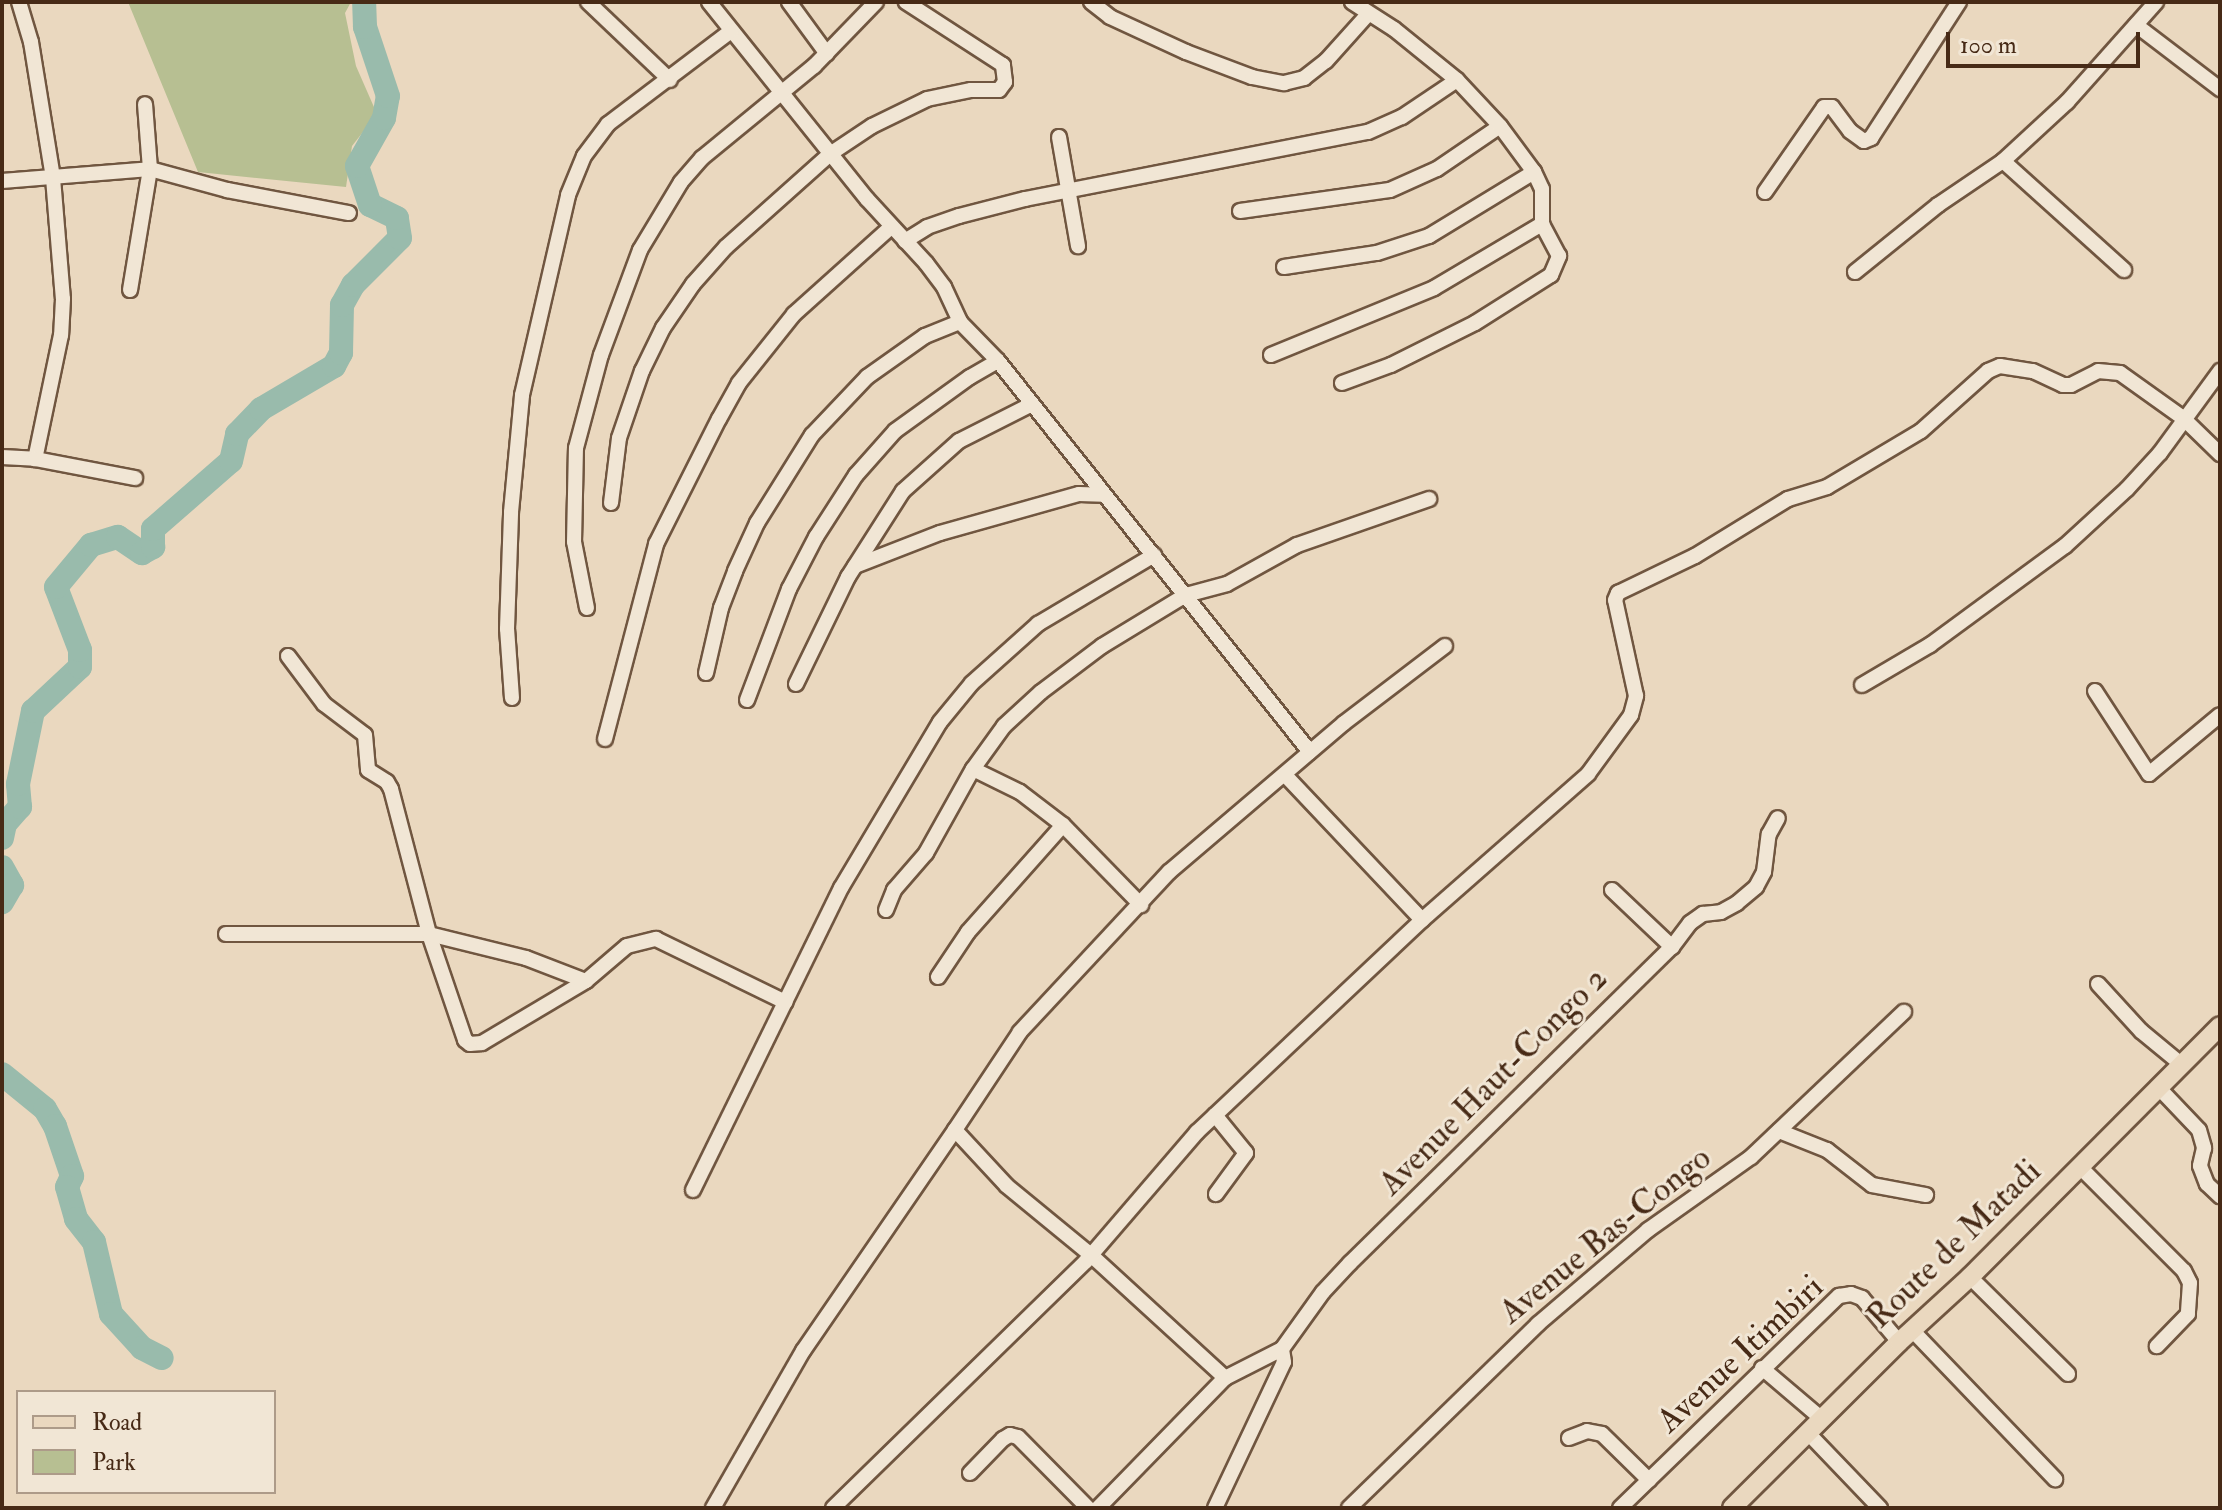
<!DOCTYPE html>
<html>
<head>
<meta charset="utf-8">
<style>
  body { margin:0 }
  #map { position:relative; width:2222px; height:1510px; overflow:hidden; background:#ead8bf; font-family:"IM FELL Double Pica",serif }
  div>[style] { position:absolute }
  [style*='--x'] { left:calc(var(--x)*1px); top:calc(var(--y)*1px); width:calc(var(--w)*1px); rotate:calc(var(--a)*1deg) }
  .green>* { inset:0; background:#b7bf92 }
  .river>* { height:24px; margin:-12px; padding:0 12px; transform-origin:12px; border-radius:12px; background:#99bbac }
  .roads { filter:drop-shadow(2px 0 #705640) drop-shadow(-2px 0 #705640) drop-shadow(0 2px #705640) drop-shadow(0 -2px #705640) }
  .minor>* { height:14px; margin:-7px; padding:0 7px; transform-origin:7px; border-radius:7px; background:#f1e6d5 }
  .major>* { height:18px; margin:-9px; padding:0 9px; transform-origin:9px; border-radius:9px; background:#ead8bf }
  span { translate:-50% -50%; white-space:nowrap; text-align:center; line-height:1.15; -webkit-text-stroke:6px #f1e6d5; paint-order:stroke }
  .street-label { font-size:34px; color:#472a16 }
  .frame { position:absolute; inset:0; border:4px solid #472a16; pointer-events:none }
  .legend { position:absolute; left:16px; top:1390px; width:260px; height:104px; box-sizing:border-box; background:#f1e6d5; border:2px solid #ad9b89; margin:0; padding:10px 14px; list-style:none; font-size:24px; color:#472a16 }
  .legend li { display:flex; align-items:center; gap:16px; height:40px }
  .legend b { width:40px; border:2px solid #ad9b89 }
  .scale { position:absolute; left:1946px; top:32px; width:194px; height:36px; box-sizing:border-box; border:4px solid #472a16; border-top:0; padding-left:10px; font-size:24px; line-height:28px; white-space:nowrap; color:#472a16; -webkit-text-stroke:6px #f1e6d5; paint-order:stroke }
</style>
</head>
<body>
<div id="map">
  <div class="green">
    <i style="clip-path:polygon(128px 2px,351px 2px,345px 13px,356px 66px,377px 114px,352px 146px,346px 187px,198px 172px)"></i>
  </div>
  <div class="river">
    <i style="--x:2;--y:838;--w:14;--a:-78"></i>
    <i style="--x:5;--y:824;--w:23;--a:-49"></i>
    <i style="--x:20;--y:807;--w:23;--a:-95"></i>
    <i style="--x:18;--y:784;--w:75;--a:-78.4"></i>
    <i style="--x:33;--y:711;--w:64;--a:-43.1"></i>
    <i style="--x:80;--y:667;--w:17;--a:-90"></i>
    <i style="--x:80;--y:650;--w:67;--a:-110.9"></i>
    <i style="--x:56;--y:587;--w:55;--a:-50.2"></i>
    <i style="--x:91;--y:545;--w:28;--a:-17"></i>
    <i style="--x:118;--y:537;--w:29;--a:34"></i>
    <i style="--x:142;--y:553;--w:13;--a:-29"></i>
    <i style="--x:153;--y:547;--w:18;--a:-90"></i>
    <i style="--x:153;--y:529;--w:103;--a:-41.1"></i>
    <i style="--x:231;--y:461;--w:28;--a:-77"></i>
    <i style="--x:237;--y:434;--w:35;--a:-46"></i>
    <i style="--x:261;--y:409;--w:85;--a:-30.5"></i>
    <i style="--x:334;--y:366;--w:15;--a:-62"></i>
    <i style="--x:341;--y:353;--w:48;--a:-88.8"></i>
    <i style="--x:342;--y:305;--w:23;--a:-61"></i>
    <i style="--x:353;--y:285;--w:66;--a:-45"></i>
    <i style="--x:400;--y:238;--w:20;--a:-99"></i>
    <i style="--x:397;--y:218;--w:30;--a:-154"></i>
    <i style="--x:370;--y:205;--w:41;--a:-108.4"></i>
    <i style="--x:357;--y:166;--w:55;--a:-60.6"></i>
    <i style="--x:384;--y:118;--w:22;--a:-80"></i>
    <i style="--x:388;--y:96;--w:73;--a:-108.4"></i>
    <i style="--x:365;--y:27;--w:25;--a:-92"></i>
    <i style="--x:2;--y:867;--w:21;--a:61"></i>
    <i style="--x:12;--y:885;--w:20;--a:120"></i>
    <i style="--x:2;--y:1074;--w:55;--a:39.1"></i>
    <i style="--x:45;--y:1109;--w:20;--a:60"></i>
    <i style="--x:55;--y:1126;--w:53;--a:71.2"></i>
    <i style="--x:72;--y:1176;--w:12;--a:114"></i>
    <i style="--x:67;--y:1187;--w:33;--a:74"></i>
    <i style="--x:76;--y:1219;--w:29;--a:52"></i>
    <i style="--x:94;--y:1242;--w:74;--a:76.7"></i>
    <i style="--x:111;--y:1314;--w:46;--a:47.6"></i>
    <i style="--x:142;--y:1348;--w:22;--a:27"></i>
  </div>
  <div class="roads">
    <div class="minor">
      <i style="--x:19;--y:2;--w:42;--a:73.3"></i>
      <i style="--x:31;--y:42;--w:138;--a:80.8"></i>
      <i style="--x:53;--y:178;--w:121;--a:85.3"></i>
      <i style="--x:63;--y:299;--w:36;--a:93"></i>
      <i style="--x:61;--y:335;--w:127;--a:101.8"></i>
      <i style="--x:588;--y:2;--w:113;--a:43.6"></i>
      <i style="--x:709;--y:2;--w:253;--a:51.3"></i>
      <i style="--x:867;--y:199;--w:87;--a:47.3"></i>
      <i style="--x:926;--y:263;--w:30;--a:53"></i>
      <i style="--x:944;--y:287;--w:38;--a:65"></i>
      <i style="--x:960;--y:322;--w:54;--a:45.7"></i>
      <i style="--x:998;--y:361;--w:500;--a:51.41"></i>
      <i style="--x:789;--y:2;--w:64;--a:53.8"></i>
      <i style="--x:1091;--y:2;--w:24;--a:38"></i>
      <i style="--x:1110;--y:17;--w:84;--a:24.7"></i>
      <i style="--x:1186;--y:52;--w:71;--a:20.7"></i>
      <i style="--x:1252;--y:77;--w:33;--a:11"></i>
      <i style="--x:1284;--y:83;--w:21;--a:-14"></i>
      <i style="--x:1304;--y:78;--w:28;--a:-38"></i>
      <i style="--x:1326;--y:61;--w:64;--a:-48.1"></i>
      <i style="--x:2136;--y:25;--w:106;--a:37.3"></i>
      <i style="--x:1059;--y:137;--w:111;--a:80.1"></i>
      <i style="--x:2003;--y:161;--w:163;--a:42"></i>
      <i style="--x:2;--y:181;--w:148;--a:-4.6"></i>
      <i style="--x:150;--y:169;--w:80;--a:15.3"></i>
      <i style="--x:227;--y:190;--w:124;--a:10.7"></i>
      <i style="--x:1765;--y:192;--w:103;--a:-55.2"></i>
      <i style="--x:1824;--y:107;--w:8;--a:0"></i>
      <i style="--x:1832;--y:107;--w:30;--a:53"></i>
      <i style="--x:1850;--y:131;--w:17;--a:36"></i>
      <i style="--x:1864;--y:141;--w:8;--a:-23"></i>
      <i style="--x:1871;--y:138;--w:162;--a:-57.1"></i>
      <i style="--x:1240;--y:211;--w:151;--a:-8"></i>
      <i style="--x:1390;--y:190;--w:51;--a:-24.1"></i>
      <i style="--x:1437;--y:169;--w:76;--a:-34.3"></i>
      <i style="--x:905;--y:241;--w:26;--a:-32"></i>
      <i style="--x:927;--y:227;--w:34;--a:-19"></i>
      <i style="--x:959;--y:216;--w:68;--a:-14.4"></i>
      <i style="--x:1025;--y:199;--w:349;--a:-11.1"></i>
      <i style="--x:1368;--y:132;--w:37;--a:-24"></i>
      <i style="--x:1402;--y:117;--w:66;--a:-33.9"></i>
      <i style="--x:1284;--y:267;--w:94;--a:-8.6"></i>
      <i style="--x:1377;--y:253;--w:55;--a:-18.1"></i>
      <i style="--x:1429;--y:236;--w:123;--a:-31.4"></i>
      <i style="--x:1855;--y:272;--w:107;--a:-38.9"></i>
      <i style="--x:1938;--y:205;--w:78;--a:-34.1"></i>
      <i style="--x:2003;--y:161;--w:87;--a:-42.7"></i>
      <i style="--x:2067;--y:102;--w:134;--a:-48.3"></i>
      <i style="--x:130;--y:290;--w:123;--a:-80.6"></i>
      <i style="--x:150;--y:169;--w:65;--a:-94.4"></i>
      <i style="--x:1271;--y:355;--w:176;--a:-22.3"></i>
      <i style="--x:1434;--y:288;--w:126;--a:-30.7"></i>
      <i style="--x:1342;--y:383;--w:52;--a:-20.2"></i>
      <i style="--x:1391;--y:365;--w:94;--a:-26.6"></i>
      <i style="--x:1475;--y:323;--w:90;--a:-32.3"></i>
      <i style="--x:1551;--y:275;--w:21;--a:-67"></i>
      <i style="--x:1559;--y:256;--w:36;--a:-118"></i>
      <i style="--x:1542;--y:224;--w:35;--a:-90"></i>
      <i style="--x:1542;--y:189;--w:19;--a:-115"></i>
      <i style="--x:1534;--y:172;--w:57;--a:-126.5"></i>
      <i style="--x:1500;--y:126;--w:63;--a:-133.1"></i>
      <i style="--x:1457;--y:80;--w:81;--a:-141"></i>
      <i style="--x:1394;--y:29;--w:50;--a:-147.3"></i>
      <i style="--x:2;--y:457;--w:33;--a:3"></i>
      <i style="--x:35;--y:459;--w:102;--a:10.8"></i>
      <i style="--x:611;--y:503;--w:65;--a:-83"></i>
      <i style="--x:619;--y:438;--w:71;--a:-71.1"></i>
      <i style="--x:642;--y:371;--w:48;--a:-64"></i>
      <i style="--x:663;--y:328;--w:53;--a:-55.7"></i>
      <i style="--x:693;--y:284;--w:50;--a:-48.3"></i>
      <i style="--x:726;--y:247;--w:140;--a:-41.8"></i>
      <i style="--x:830;--y:154;--w:50;--a:-33.7"></i>
      <i style="--x:872;--y:126;--w:61;--a:-26.1"></i>
      <i style="--x:927;--y:99;--w:45;--a:-11.6"></i>
      <i style="--x:971;--y:90;--w:28;--a:0"></i>
      <i style="--x:999;--y:90;--w:10;--a:-53"></i>
      <i style="--x:1005;--y:82;--w:17;--a:-97"></i>
      <i style="--x:1003;--y:65;--w:116;--a:-147"></i>
      <i style="--x:855;--y:566;--w:91;--a:-21.2"></i>
      <i style="--x:940;--y:533;--w:144;--a:-15.7"></i>
      <i style="--x:1079;--y:494;--w:24;--a:2"></i>
      <i style="--x:587;--y:608;--w:67;--a:-101.1"></i>
      <i style="--x:574;--y:542;--w:94;--a:-88.8"></i>
      <i style="--x:576;--y:448;--w:96;--a:-75"></i>
      <i style="--x:601;--y:355;--w:112;--a:-69.6"></i>
      <i style="--x:640;--y:250;--w:79;--a:-58.9"></i>
      <i style="--x:681;--y:182;--w:32;--a:-49"></i>
      <i style="--x:702;--y:158;--w:145;--a:-39.4"></i>
      <i style="--x:814;--y:66;--w:89;--a:-45.9"></i>
      <i style="--x:1445;--y:646;--w:127;--a:142.7"></i>
      <i style="--x:1344;--y:723;--w:230;--a:139.6"></i>
      <i style="--x:1169;--y:872;--w:219;--a:133"></i>
      <i style="--x:1020;--y:1032;--w:118;--a:123.6"></i>
      <i style="--x:955;--y:1130;--w:76;--a:47.1"></i>
      <i style="--x:1007;--y:1186;--w:109;--a:39.4"></i>
      <i style="--x:1091;--y:1255;--w:182;--a:42.5"></i>
      <i style="--x:1225;--y:1378;--w:64;--a:-27"></i>
      <i style="--x:1282;--y:1349;--w:70;--a:-54.3"></i>
      <i style="--x:1323;--y:1292;--w:40;--a:-47"></i>
      <i style="--x:1350;--y:1263;--w:451;--a:-44.5"></i>
      <i style="--x:1672;--y:947;--w:30;--a:-53"></i>
      <i style="--x:1690;--y:923;--w:16;--a:-35"></i>
      <i style="--x:1703;--y:914;--w:18;--a:-6"></i>
      <i style="--x:1721;--y:912;--w:18;--a:-29"></i>
      <i style="--x:1737;--y:903;--w:25;--a:-40"></i>
      <i style="--x:1756;--y:887;--w:17;--a:-62"></i>
      <i style="--x:1764;--y:872;--w:38;--a:-83"></i>
      <i style="--x:1769;--y:834;--w:18;--a:-61"></i>
      <i style="--x:288;--y:656;--w:60;--a:53.1"></i>
      <i style="--x:324;--y:704;--w:51;--a:37.1"></i>
      <i style="--x:365;--y:735;--w:35;--a:85"></i>
      <i style="--x:368;--y:770;--w:22;--a:32"></i>
      <i style="--x:387;--y:782;--w:8;--a:60"></i>
      <i style="--x:391;--y:789;--w:150;--a:75.3"></i>
      <i style="--x:429;--y:934;--w:112;--a:71.2"></i>
      <i style="--x:465;--y:1040;--w:6;--a:39"></i>
      <i style="--x:470;--y:1044;--w:12;--a:-5"></i>
      <i style="--x:482;--y:1043;--w:121;--a:-30.8"></i>
      <i style="--x:706;--y:673;--w:67;--a:-77"></i>
      <i style="--x:721;--y:608;--w:40;--a:-69"></i>
      <i style="--x:735;--y:571;--w:53;--a:-65.4"></i>
      <i style="--x:757;--y:523;--w:104;--a:-58"></i>
      <i style="--x:812;--y:435;--w:80;--a:-46.5"></i>
      <i style="--x:867;--y:377;--w:71;--a:-35.3"></i>
      <i style="--x:925;--y:336;--w:38;--a:-22"></i>
      <i style="--x:796;--y:684;--w:119;--a:-64.1"></i>
      <i style="--x:848;--y:577;--w:102;--a:-57.4"></i>
      <i style="--x:903;--y:491;--w:75;--a:-41.8"></i>
      <i style="--x:959;--y:441;--w:82;--a:-26.9"></i>
      <i style="--x:1862;--y:685;--w:79;--a:-30.5"></i>
      <i style="--x:1930;--y:645;--w:167;--a:-36.3"></i>
      <i style="--x:2065;--y:546;--w:84;--a:-42.6"></i>
      <i style="--x:2127;--y:489;--w:49;--a:-47.5"></i>
      <i style="--x:2160;--y:453;--w:102;--a:-53.8"></i>
      <i style="--x:2095;--y:691;--w:99;--a:57"></i>
      <i style="--x:2149;--y:774;--w:92;--a:-39.7"></i>
      <i style="--x:512;--y:698;--w:69;--a:-94.1"></i>
      <i style="--x:507;--y:629;--w:117;--a:-88"></i>
      <i style="--x:511;--y:512;--w:118;--a:-84.6"></i>
      <i style="--x:522;--y:395;--w:205;--a:-77"></i>
      <i style="--x:568;--y:195;--w:42;--a:-67.7"></i>
      <i style="--x:584;--y:156;--w:40;--a:-53"></i>
      <i style="--x:608;--y:124;--w:154;--a:-37.1"></i>
      <i style="--x:747;--y:700;--w:119;--a:-69.3"></i>
      <i style="--x:789;--y:589;--w:59;--a:-62.6"></i>
      <i style="--x:816;--y:537;--w:74;--a:-57.2"></i>
      <i style="--x:856;--y:475;--w:59;--a:-48.4"></i>
      <i style="--x:895;--y:431;--w:92;--a:-35.8"></i>
      <i style="--x:970;--y:377;--w:32;--a:-30"></i>
      <i style="--x:605;--y:739;--w:202;--a:-75.3"></i>
      <i style="--x:656;--y:544;--w:140;--a:-63.3"></i>
      <i style="--x:719;--y:419;--w:41;--a:-60.9"></i>
      <i style="--x:739;--y:383;--w:88;--a:-51.4"></i>
      <i style="--x:794;--y:314;--w:130;--a:-41.9"></i>
      <i style="--x:973;--y:769;--w:52;--a:26.1"></i>
      <i style="--x:1020;--y:792;--w:54;--a:37.5"></i>
      <i style="--x:1063;--y:825;--w:112;--a:45.7"></i>
      <i style="--x:1286;--y:776;--w:198;--a:46.6"></i>
      <i style="--x:1612;--y:890;--w:83;--a:43.5"></i>
      <i style="--x:886;--y:910;--w:22;--a:-68"></i>
      <i style="--x:894;--y:890;--w:49;--a:-49.1"></i>
      <i style="--x:926;--y:853;--w:96;--a:-60.8"></i>
      <i style="--x:973;--y:769;--w:53;--a:-54.2"></i>
      <i style="--x:1004;--y:726;--w:50;--a:-42.6"></i>
      <i style="--x:1041;--y:692;--w:76;--a:-37"></i>
      <i style="--x:1102;--y:646;--w:98;--a:-31.3"></i>
      <i style="--x:1186;--y:595;--w:42;--a:-15"></i>
      <i style="--x:1227;--y:584;--w:80;--a:-29.1"></i>
      <i style="--x:1297;--y:545;--w:140;--a:-19.2"></i>
      <i style="--x:226;--y:934;--w:203;--a:0"></i>
      <i style="--x:429;--y:934;--w:100;--a:13.9"></i>
      <i style="--x:526;--y:958;--w:64;--a:21"></i>
      <i style="--x:586;--y:981;--w:54;--a:-40.5"></i>
      <i style="--x:627;--y:946;--w:30;--a:-14"></i>
      <i style="--x:656;--y:939;--w:144;--a:26"></i>
      <i style="--x:938;--y:977;--w:54;--a:-56.3"></i>
      <i style="--x:968;--y:932;--w:143;--a:-48.4"></i>
      <i style="--x:2098;--y:984;--w:64;--a:47.5"></i>
      <i style="--x:2141;--y:1031;--w:52;--a:39.5"></i>
      <i style="--x:2158;--y:1087;--w:59;--a:46.4"></i>
      <i style="--x:2199;--y:1130;--w:19;--a:74"></i>
      <i style="--x:2204;--y:1148;--w:18;--a:103"></i>
      <i style="--x:2200;--y:1166;--w:19;--a:69"></i>
      <i style="--x:2207;--y:1184;--w:18;--a:43"></i>
      <i style="--x:1215;--y:1115;--w:49;--a:50.8"></i>
      <i style="--x:1246;--y:1153;--w:51;--a:126.2"></i>
      <i style="--x:1779;--y:1131;--w:52;--a:21.6"></i>
      <i style="--x:1827;--y:1150;--w:57;--a:37.9"></i>
      <i style="--x:1872;--y:1185;--w:55;--a:10.5"></i>
      <i style="--x:2079;--y:1166;--w:148;--a:45"></i>
      <i style="--x:2184;--y:1271;--w:13;--a:63"></i>
      <i style="--x:2190;--y:1283;--w:31;--a:94"></i>
      <i style="--x:2188;--y:1314;--w:45;--a:134.1"></i>
      <i style="--x:693;--y:1190;--w:336;--a:-63.9"></i>
      <i style="--x:841;--y:888;--w:193;--a:-59.2"></i>
      <i style="--x:940;--y:722;--w:50;--a:-50.6"></i>
      <i style="--x:972;--y:683;--w:89;--a:-41.8"></i>
      <i style="--x:1038;--y:624;--w:135;--a:-30.7"></i>
      <i style="--x:1970;--y:1277;--w:138;--a:44.7"></i>
      <i style="--x:1912;--y:1330;--w:207;--a:46.2"></i>
      <i style="--x:1762;--y:1368;--w:79;--a:40.4"></i>
      <i style="--x:1808;--y:1433;--w:104;--a:46.2"></i>
      <i style="--x:1569;--y:1438;--w:19;--a:-21"></i>
      <i style="--x:1587;--y:1431;--w:15;--a:11"></i>
      <i style="--x:1602;--y:1434;--w:66;--a:44.4"></i>
      <i style="--x:970;--y:1473;--w:47;--a:-45.9"></i>
      <i style="--x:1003;--y:1439;--w:8;--a:-30"></i>
      <i style="--x:1010;--y:1435;--w:8;--a:14"></i>
      <i style="--x:1018;--y:1437;--w:100;--a:45.4"></i>
      <i style="--x:713;--y:1508;--w:181;--a:-60.2"></i>
      <i style="--x:803;--y:1351;--w:268;--a:-55.5"></i>
      <i style="--x:833;--y:1508;--w:354;--a:-44.3"></i>
      <i style="--x:1086;--y:1261;--w:170;--a:-49.3"></i>
      <i style="--x:1197;--y:1132;--w:309;--a:-43.3"></i>
      <i style="--x:1422;--y:920;--w:221;--a:-41.3"></i>
      <i style="--x:1588;--y:774;--w:73;--a:-53.9"></i>
      <i style="--x:1631;--y:715;--w:20;--a:-75"></i>
      <i style="--x:1636;--y:696;--w:98;--a:-102.3"></i>
      <i style="--x:1615;--y:600;--w:8;--a:-67"></i>
      <i style="--x:1618;--y:593;--w:85;--a:-25.7"></i>
      <i style="--x:1695;--y:556;--w:109;--a:-31.5"></i>
      <i style="--x:1788;--y:499;--w:41;--a:-17.1"></i>
      <i style="--x:1827;--y:487;--w:109;--a:-30.8"></i>
      <i style="--x:1921;--y:431;--w:90;--a:-41.8"></i>
      <i style="--x:1988;--y:371;--w:13;--a:-23"></i>
      <i style="--x:2000;--y:366;--w:33;--a:9"></i>
      <i style="--x:2033;--y:371;--w:33;--a:25"></i>
      <i style="--x:2063;--y:385;--w:8;--a:0"></i>
      <i style="--x:2071;--y:385;--w:30;--a:-27"></i>
      <i style="--x:2098;--y:371;--w:22;--a:5"></i>
      <i style="--x:2120;--y:373;--w:77;--a:35.5"></i>
      <i style="--x:2183;--y:418;--w:52;--a:44.2"></i>
      <i style="--x:1098;--y:1508;--w:182;--a:-45.7"></i>
      <i style="--x:1215;--y:1508;--w:161;--a:-64.7"></i>
      <i style="--x:1284;--y:1362;--w:13;--a:-99"></i>
      <i style="--x:1349;--y:1508;--w:264;--a:-44.2"></i>
      <i style="--x:1538;--y:1324;--w:145;--a:-40.5"></i>
      <i style="--x:1648;--y:1230;--w:126;--a:-35.3"></i>
      <i style="--x:1751;--y:1157;--w:211;--a:-43.5"></i>
      <i style="--x:1620;--y:1508;--w:305;--a:-44.1"></i>
      <i style="--x:1839;--y:1296;--w:12;--a:-9"></i>
      <i style="--x:1851;--y:1294;--w:12;--a:20"></i>
      <i style="--x:1862;--y:1298;--w:57;--a:49.9"></i>
    </div>
    <div class="major">
      <i style="--x:1732;--y:1508;--w:235;--a:-44.8"></i>
      <i style="--x:1899;--y:1342;--w:96;--a:-42.5"></i>
      <i style="--x:1970;--y:1277;--w:354;--a:-45.1"></i>
    </div>
  </div>
  <div class="street-label">
    <span style="left:1493px;top:1081px;rotate:-45deg">Avenue Haut-Congo 2</span>
    <span style="left:1605px;top:1235px;rotate:-39deg">Avenue Bas-Congo</span>
    <span style="left:1954px;top:1244px;rotate:-44deg">Route de Matadi</span>
    <span style="left:1740px;top:1354px;rotate:-43deg">Avenue Itimbiri</span>
  </div>
  <div class="frame"></div>
  <ul class="legend">
  <li><b style="height:10px;background:#ead8bf"></b>Road</li>
  <li><b style="height:22px;background:#b7bf92"></b>Park</li>
  </ul>
  <div class="scale">100 m</div>
</div>
</body>
</html>
